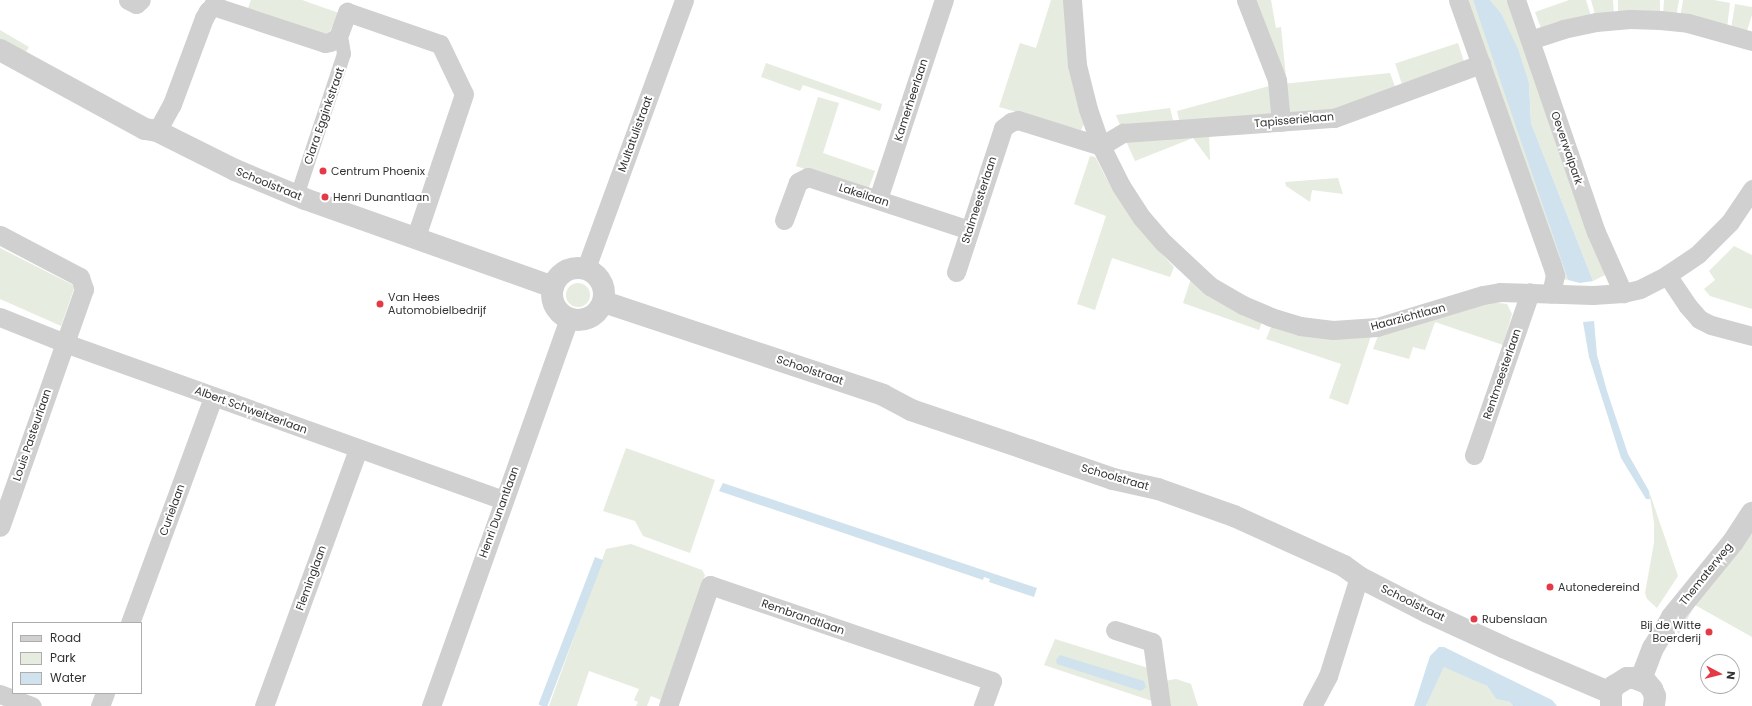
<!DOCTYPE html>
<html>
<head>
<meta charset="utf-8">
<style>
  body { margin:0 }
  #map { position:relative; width:1752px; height:706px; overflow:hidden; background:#fff; font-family:Poppins,sans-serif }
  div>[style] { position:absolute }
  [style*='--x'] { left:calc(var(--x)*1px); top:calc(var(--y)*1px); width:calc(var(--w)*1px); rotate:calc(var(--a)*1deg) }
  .green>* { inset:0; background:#e6ecdf; transform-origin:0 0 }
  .round { border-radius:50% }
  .water>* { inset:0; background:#cfe2ee; transform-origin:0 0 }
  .pedestrian>* { height:14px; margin:-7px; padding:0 7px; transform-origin:7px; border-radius:7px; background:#d0d0d0 }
  .minor>* { height:19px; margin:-9.5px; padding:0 9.5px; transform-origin:9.5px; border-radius:9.5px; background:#d0d0d0 }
  .tertiary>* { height:22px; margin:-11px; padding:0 11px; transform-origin:11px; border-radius:11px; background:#d0d0d0 }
  .tertiary>.ring { margin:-11px; padding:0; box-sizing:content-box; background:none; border:22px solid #d0d0d0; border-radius:50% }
  .dots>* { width:11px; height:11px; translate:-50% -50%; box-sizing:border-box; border:2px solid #fff; border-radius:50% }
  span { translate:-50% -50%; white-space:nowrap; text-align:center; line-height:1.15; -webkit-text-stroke:4px #fff; paint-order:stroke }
  .street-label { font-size:11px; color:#333 }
  .poi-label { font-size:11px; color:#333 }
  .left { translate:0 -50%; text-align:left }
  .right { translate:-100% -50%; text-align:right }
  .legend { position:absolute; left:12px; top:622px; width:130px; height:72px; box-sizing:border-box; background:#fff; border:1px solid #adadad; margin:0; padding:5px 7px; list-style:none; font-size:12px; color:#333 }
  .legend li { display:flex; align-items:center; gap:8px; height:20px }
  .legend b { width:20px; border:1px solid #adadad }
  .north { position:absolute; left:1700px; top:654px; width:40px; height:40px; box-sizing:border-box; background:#fff; border:1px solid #adadad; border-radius:50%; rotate:97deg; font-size:11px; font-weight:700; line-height:16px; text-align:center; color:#333 }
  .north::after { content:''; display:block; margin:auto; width:14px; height:18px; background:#e63946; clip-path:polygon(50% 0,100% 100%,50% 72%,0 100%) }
</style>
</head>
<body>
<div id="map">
  <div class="green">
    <i style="clip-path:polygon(251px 0,302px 0,339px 13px,329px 33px,324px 34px,247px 11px)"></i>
    <i style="clip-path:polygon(1051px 0,1064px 0,1084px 124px,1081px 130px,999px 107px,1020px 43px,1036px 48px)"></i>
    <i style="clip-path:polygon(1251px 0,1271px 0,1276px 28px,1281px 27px,1286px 77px,1279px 77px)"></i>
    <i style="clip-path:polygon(1464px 0,1473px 0,1483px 27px,1568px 280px,1563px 279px)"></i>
    <i style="clip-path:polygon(1490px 0,1510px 0,1607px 274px,1593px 281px,1531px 123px,1529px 83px,1501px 13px)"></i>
    <i style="clip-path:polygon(1569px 0,1586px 0,1592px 19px,1542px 31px,1535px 12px)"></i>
    <i style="clip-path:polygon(1591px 0,1613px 0,1614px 16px,1596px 18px)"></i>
    <i style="left:1618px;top:0;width:42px;height:16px"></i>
    <i style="clip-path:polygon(1664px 0,1679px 0,1676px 17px,1663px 16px)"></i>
    <i style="clip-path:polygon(1683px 0,1714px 0,1730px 3px,1727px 28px,1680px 18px)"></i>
    <i style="clip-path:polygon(1735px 4px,1752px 7px,1752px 15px,1746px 34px,1731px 29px)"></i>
    <i style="clip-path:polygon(0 30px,29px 47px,24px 55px,0 42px)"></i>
    <i style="left:1458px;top:43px;width:23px;height:66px;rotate:72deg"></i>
    <i style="clip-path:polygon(766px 63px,882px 104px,880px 111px,803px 85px,800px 91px,761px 77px)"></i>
    <i style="clip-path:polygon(1390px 73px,1397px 92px,1336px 113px,1289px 115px,1282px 84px)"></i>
    <i style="clip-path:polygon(1273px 85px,1272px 114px,1180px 124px,1177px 111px)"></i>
    <i style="clip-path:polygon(818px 97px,839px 103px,823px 153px,875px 171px,868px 190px,796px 166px)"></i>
    <i style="clip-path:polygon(1170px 108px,1174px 124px,1122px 130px,1116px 115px)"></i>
    <i style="clip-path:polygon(1209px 132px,1210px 161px,1193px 138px,1135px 161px,1125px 139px)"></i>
    <i style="clip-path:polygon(1090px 156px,1095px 157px,1097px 160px,1105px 176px,1123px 205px,1156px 248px,1174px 267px,1170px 277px,1112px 258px,1095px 310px,1077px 304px,1106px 216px,1074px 204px)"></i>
    <i style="clip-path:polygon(1338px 178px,1343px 194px,1312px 190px,1310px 202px,1286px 186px,1285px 182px)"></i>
    <i style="clip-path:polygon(1734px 246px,1752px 255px,1752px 309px,1710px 296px,1704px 289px,1715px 280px,1709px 271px)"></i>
    <i style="clip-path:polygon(0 248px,75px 286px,61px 326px,0 299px)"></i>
    <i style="clip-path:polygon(1191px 279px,1262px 322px,1259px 330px,1183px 303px)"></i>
    <i class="round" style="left:566px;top:283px;width:24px;height:24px"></i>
    <i style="clip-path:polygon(1490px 302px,1507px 304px,1512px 314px,1503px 345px,1435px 322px,1425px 350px,1413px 347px,1409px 359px,1373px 349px,1378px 336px)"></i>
    <i style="clip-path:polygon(1271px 327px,1371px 336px,1348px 405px,1329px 398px,1341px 364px,1266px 339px)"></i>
    <i style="clip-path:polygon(626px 448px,715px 480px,690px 553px,643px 536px,635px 521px,603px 511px)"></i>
    <i style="clip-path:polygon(1649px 491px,1678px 576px,1657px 608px,1647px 599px,1645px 593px,1654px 543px,1654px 523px)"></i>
    <i style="clip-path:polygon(1752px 529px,1752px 637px,1695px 605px,1679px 634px,1672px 627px)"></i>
    <i style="clip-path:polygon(631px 544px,702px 570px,705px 575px,661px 700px,651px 696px,647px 706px,636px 706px,638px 702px,634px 700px,639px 689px,589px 671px,577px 706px,549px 706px,606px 549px)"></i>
    <i style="clip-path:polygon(1055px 639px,1148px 668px,1152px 701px,1044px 665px)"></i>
    <i style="clip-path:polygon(1444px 667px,1448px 667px,1487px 686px,1496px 699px,1510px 702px,1513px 706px,1426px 706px)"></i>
    <i style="clip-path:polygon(1176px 679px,1191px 684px,1198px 706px,1168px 706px,1164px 681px)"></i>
  </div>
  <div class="water">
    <i style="clip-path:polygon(1473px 0,1490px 0,1501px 13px,1518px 49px,1529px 83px,1531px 123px,1593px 281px,1580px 283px,1568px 280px)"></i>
    <i style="clip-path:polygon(1594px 321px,1597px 355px,1607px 391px,1628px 454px,1649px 491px,1650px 499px,1646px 499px,1621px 458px,1589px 357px,1583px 322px)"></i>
    <i style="clip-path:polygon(723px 483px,1037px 588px,1034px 597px,989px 582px,990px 579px,984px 577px,983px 580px,719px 491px)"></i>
    <i style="left:595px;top:557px;width:9px;height:158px;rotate:21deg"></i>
    <i style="clip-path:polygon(1439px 647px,1444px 647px,1552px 700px,1557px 706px,1513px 706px,1510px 702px,1496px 699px,1487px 686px,1444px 667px,1426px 706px,1414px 706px,1430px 656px)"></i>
    <i style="clip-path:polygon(1060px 655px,1144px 681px,1146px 687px,1141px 691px,1057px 664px,1056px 660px)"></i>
  </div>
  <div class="pedestrian">
    <i style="--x:297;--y:196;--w:150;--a:-71.7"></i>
    <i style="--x:344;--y:54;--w:12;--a:-99"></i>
    <i style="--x:342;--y:42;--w:6;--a:-129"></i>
  </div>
  <div class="minor">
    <i style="--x:128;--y:0;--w:9;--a:27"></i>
    <i style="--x:136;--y:4;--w:6;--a:-39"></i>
    <i style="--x:1072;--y:0;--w:65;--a:85.6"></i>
    <i style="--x:1077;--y:65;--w:45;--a:76"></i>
    <i style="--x:1088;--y:109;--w:39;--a:71"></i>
    <i style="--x:1101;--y:146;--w:45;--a:63.4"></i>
    <i style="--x:1121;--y:186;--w:38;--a:57"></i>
    <i style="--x:1142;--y:218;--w:33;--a:49"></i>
    <i style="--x:1164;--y:243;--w:63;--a:43.1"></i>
    <i style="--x:1210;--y:286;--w:38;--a:30"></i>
    <i style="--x:1243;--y:305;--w:30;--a:23"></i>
    <i style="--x:1271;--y:317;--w:30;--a:17"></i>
    <i style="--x:1300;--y:326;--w:33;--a:7"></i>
    <i style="--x:1333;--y:330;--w:44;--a:-3.9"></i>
    <i style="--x:1377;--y:327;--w:111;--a:-16.8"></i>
    <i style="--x:1483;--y:295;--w:17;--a:-10"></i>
    <i style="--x:1500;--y:292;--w:93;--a:1.8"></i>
    <i style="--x:1593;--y:295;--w:30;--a:-4"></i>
    <i style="--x:1623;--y:293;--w:17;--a:-13"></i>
    <i style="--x:1640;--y:289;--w:30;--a:-27"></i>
    <i style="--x:1667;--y:275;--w:37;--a:-34"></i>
    <i style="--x:1698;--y:254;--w:45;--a:-45"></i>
    <i style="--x:1730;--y:222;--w:40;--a:-56"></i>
    <i style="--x:1246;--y:0;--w:86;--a:68.8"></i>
    <i style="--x:1277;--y:80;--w:42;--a:84.6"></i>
    <i style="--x:1458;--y:0;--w:278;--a:70.5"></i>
    <i style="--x:1551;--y:262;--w:14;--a:73"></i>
    <i style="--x:1555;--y:275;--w:19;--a:102"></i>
    <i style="--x:1516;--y:0;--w:245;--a:71"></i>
    <i style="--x:1596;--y:232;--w:67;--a:66.1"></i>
    <i style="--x:213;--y:6;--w:118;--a:18.3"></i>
    <i style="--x:325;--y:43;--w:5;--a:-11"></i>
    <i style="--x:330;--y:42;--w:9;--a:-32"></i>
    <i style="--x:338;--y:37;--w:27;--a:-70"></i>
    <i style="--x:347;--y:12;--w:98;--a:19"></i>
    <i style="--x:440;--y:44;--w:55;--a:64.4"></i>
    <i style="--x:464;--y:94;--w:151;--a:108.6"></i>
    <i style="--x:1530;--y:40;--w:35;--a:-18"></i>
    <i style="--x:1563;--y:29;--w:34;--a:-12"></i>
    <i style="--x:1596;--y:22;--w:34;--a:-5"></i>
    <i style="--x:1630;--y:19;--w:30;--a:2"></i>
    <i style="--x:1660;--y:20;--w:28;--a:6"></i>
    <i style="--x:1688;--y:23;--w:66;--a:15.7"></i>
    <i style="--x:157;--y:131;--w:31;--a:-61"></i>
    <i style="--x:172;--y:104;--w:92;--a:-69.6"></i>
    <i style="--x:204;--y:18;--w:8;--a:-60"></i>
    <i style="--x:208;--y:11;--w:7;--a:-45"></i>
    <i style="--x:213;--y:6;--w:6;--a:-72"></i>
    <i style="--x:878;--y:199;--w:210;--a:-71.7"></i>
    <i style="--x:784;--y:220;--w:40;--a:-69.8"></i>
    <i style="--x:798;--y:182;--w:11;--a:-27"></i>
    <i style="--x:808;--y:177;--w:169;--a:18.2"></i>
    <i style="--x:0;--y:235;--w:90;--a:27.7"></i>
    <i style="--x:80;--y:277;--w:13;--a:72"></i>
    <i style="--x:84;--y:289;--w:252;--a:109.4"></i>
    <i style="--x:586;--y:268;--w:285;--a:-69.9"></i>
    <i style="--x:956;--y:272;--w:151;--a:-71.9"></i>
    <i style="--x:1003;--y:128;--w:10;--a:-37"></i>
    <i style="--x:1011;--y:122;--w:7;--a:-16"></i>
    <i style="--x:1018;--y:120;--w:87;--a:17.4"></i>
    <i style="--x:1101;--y:146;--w:26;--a:-31"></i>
    <i style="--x:1123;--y:133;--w:212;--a:-4.1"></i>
    <i style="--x:1334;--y:118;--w:157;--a:-20.2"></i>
    <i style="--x:1667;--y:275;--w:36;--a:56"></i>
    <i style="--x:1687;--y:305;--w:18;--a:49"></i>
    <i style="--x:1699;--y:319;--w:13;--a:27"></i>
    <i style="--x:1711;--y:325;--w:42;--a:15"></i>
    <i style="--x:0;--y:317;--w:70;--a:21.8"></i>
    <i style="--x:65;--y:343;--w:466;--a:19.7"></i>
    <i style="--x:1474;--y:455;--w:172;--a:-71"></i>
    <i style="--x:130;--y:623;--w:241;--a:-69.8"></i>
    <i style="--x:1115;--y:630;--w:39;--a:18"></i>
    <i style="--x:1152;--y:642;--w:65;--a:82"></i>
    <i style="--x:0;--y:694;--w:34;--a:21"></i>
    <i style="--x:100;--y:706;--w:14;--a:-69"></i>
    <i style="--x:264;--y:706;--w:274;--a:-69.9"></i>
    <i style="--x:431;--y:706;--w:412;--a:-70.4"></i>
    <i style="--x:668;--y:706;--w:128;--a:-70.9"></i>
    <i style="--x:710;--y:585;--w:298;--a:18.8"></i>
    <i style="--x:992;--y:681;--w:27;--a:110"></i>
    <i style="--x:1312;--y:706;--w:34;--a:-62"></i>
    <i style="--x:1328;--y:676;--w:104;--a:-72.6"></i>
  </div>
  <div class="tertiary">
    <i style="--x:0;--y:50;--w:165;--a:28.6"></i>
    <i style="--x:145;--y:129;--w:12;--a:9"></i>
    <i style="--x:157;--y:131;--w:87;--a:26.6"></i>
    <i style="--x:235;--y:170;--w:76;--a:22.5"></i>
    <i style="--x:305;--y:199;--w:263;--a:19.5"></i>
    <i class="ring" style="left:552px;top:268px;width:30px;height:30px"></i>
    <i style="--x:604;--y:302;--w:294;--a:18.4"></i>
    <i style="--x:883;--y:395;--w:32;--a:28"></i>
    <i style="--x:911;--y:410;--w:125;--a:18.7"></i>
    <i style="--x:1029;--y:450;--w:89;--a:19"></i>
    <i style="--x:1113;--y:479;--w:46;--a:12.5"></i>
    <i style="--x:1158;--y:489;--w:81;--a:19.6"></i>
    <i style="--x:1234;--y:516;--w:121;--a:24.4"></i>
    <i style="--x:1344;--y:566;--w:19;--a:36"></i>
    <i style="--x:1359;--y:577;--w:76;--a:27.2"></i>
    <i style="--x:1427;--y:612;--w:84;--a:24.7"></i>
    <i style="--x:1503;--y:647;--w:117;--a:23.1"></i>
    <i style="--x:1641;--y:679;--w:33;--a:-69"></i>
    <i style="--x:1653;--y:648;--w:36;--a:-58"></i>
    <i style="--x:1672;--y:617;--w:97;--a:-50.9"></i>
    <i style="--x:1733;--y:542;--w:35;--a:-57"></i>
    <i style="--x:1611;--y:706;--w:13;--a:-90"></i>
    <i style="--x:1611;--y:693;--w:8;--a:-67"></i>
    <i style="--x:1614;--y:686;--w:15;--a:-32"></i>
    <i style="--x:1627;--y:678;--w:7;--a:0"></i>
    <i style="--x:1634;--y:678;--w:14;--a:21"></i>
    <i style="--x:1647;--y:683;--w:8;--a:50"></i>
    <i style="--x:1652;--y:689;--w:8;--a:67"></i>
    <i style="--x:1655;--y:696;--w:10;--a:96"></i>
  </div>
  <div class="dots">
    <i style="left:323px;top:171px;background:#e63946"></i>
    <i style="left:325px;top:197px;background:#e63946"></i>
    <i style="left:380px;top:304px;background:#e63946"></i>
    <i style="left:1550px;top:587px;background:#e63946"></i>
    <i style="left:1474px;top:619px;background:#e63946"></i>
    <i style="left:1709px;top:632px;background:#e63946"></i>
  </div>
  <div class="street-label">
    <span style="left:911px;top:100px;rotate:-72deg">Kamerheerlaan</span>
    <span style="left:324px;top:116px;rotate:-71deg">Clara Egginkstraat</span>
    <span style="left:1294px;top:120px;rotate:-5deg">Tapisserielaan</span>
    <span style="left:635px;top:134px;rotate:-70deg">Multatulistraat</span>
    <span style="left:1567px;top:148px;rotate:71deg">Oeverwalpark</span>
    <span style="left:269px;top:184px;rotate:22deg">Schoolstraat</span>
    <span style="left:864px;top:195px;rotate:18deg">Lakeilaan</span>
    <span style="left:979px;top:200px;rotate:-72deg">Stalmeesterlaan</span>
    <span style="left:1408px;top:317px;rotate:-15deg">Haarzichtlaan</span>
    <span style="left:810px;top:370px;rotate:19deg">Schoolstraat</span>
    <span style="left:1502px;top:374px;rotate:-71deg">Rentmeesterlaan</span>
    <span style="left:251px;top:410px;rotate:20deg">Albert Schweitzerlaan</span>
    <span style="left:32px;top:435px;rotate:-71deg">Louis Pasteurlaan</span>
    <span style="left:1115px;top:477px;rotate:16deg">Schoolstraat</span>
    <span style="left:172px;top:510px;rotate:-70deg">Curielaan</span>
    <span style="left:499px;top:512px;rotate:-70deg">Henri Dunantlaan</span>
    <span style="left:1706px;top:574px;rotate:-51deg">Thematerweg</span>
    <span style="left:311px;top:578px;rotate:-70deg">Fleminglaan</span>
    <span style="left:1413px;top:603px;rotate:26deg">Schoolstraat</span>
    <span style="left:803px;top:617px;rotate:19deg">Rembrandtlaan</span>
  </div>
  <div class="poi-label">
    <span class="left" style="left:331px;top:171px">Centrum Phoenix</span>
    <span class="left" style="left:333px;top:197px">Henri Dunantlaan</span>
    <span class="left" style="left:388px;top:304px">Van Hees<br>Automobielbedrijf</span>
    <span class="left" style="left:1558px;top:587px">Autonedereind</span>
    <span class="left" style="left:1482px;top:619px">Rubenslaan</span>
    <span class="right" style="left:1701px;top:632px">Bij de Witte<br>Boerderij</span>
  </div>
  <ul class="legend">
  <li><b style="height:5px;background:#d0d0d0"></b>Road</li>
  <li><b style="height:11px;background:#e6ecdf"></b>Park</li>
  <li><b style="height:11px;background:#cfe2ee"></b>Water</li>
  </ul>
  <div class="north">N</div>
</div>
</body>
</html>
